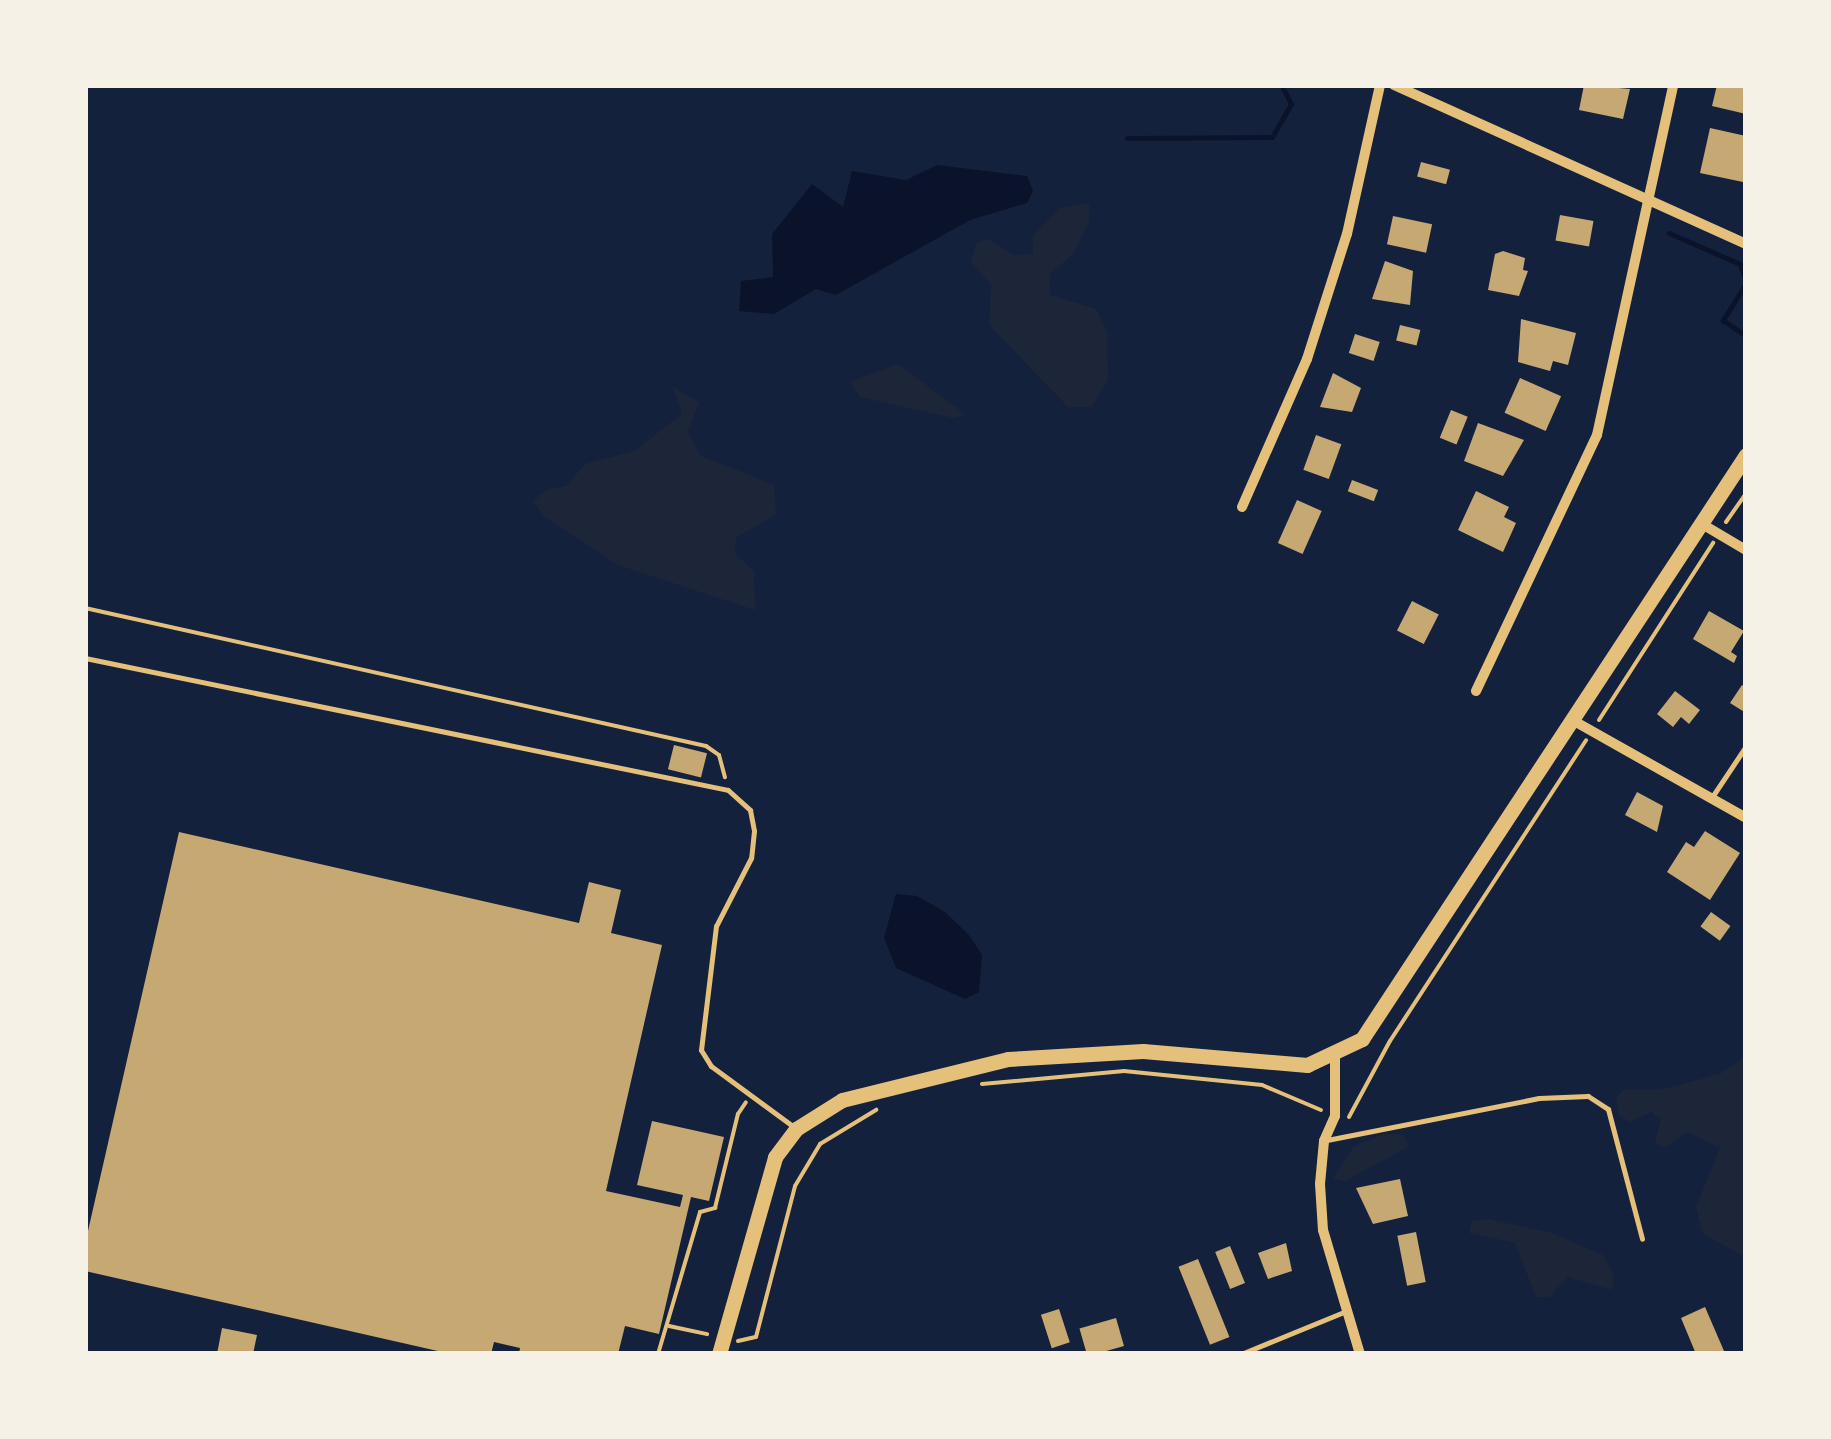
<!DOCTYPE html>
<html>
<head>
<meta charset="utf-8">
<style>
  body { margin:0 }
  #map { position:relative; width:1831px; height:1439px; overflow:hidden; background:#14213d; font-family:"Source Sans 3",sans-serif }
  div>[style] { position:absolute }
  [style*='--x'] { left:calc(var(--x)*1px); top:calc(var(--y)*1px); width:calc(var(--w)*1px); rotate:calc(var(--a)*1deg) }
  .green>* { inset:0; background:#1d2539 }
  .water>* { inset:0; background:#0b132b }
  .stream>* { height:5px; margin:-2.5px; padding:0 2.5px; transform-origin:2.5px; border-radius:2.5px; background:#0b132b }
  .building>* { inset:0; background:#c6a872; transform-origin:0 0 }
  .path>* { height:4px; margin:-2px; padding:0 2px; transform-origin:2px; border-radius:2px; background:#e5c07b }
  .service>* { height:5px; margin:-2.5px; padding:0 2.5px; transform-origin:2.5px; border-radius:2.5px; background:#e5c07b }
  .minor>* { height:10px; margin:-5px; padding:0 5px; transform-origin:5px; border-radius:5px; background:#e5c07b }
  .secondary>* { height:15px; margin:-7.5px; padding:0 7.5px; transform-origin:7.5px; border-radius:7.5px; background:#e5c07b }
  span { translate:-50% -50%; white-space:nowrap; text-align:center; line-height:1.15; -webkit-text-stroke:8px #f6f1e7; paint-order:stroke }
  .frame { position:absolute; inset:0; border:88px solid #f6f1e7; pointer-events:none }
</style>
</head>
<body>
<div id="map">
  <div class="green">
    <i style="clip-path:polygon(1089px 203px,1089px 221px,1074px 253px,1050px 274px,1050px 295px,1096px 309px,1107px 332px,1108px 379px,1092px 407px,1068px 407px,989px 325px,991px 285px,971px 262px,976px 243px,988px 239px,1013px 255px,1033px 254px,1033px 236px,1060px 208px)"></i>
    <i style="clip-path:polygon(898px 364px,966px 415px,953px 418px,860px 397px,850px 382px)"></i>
    <i style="clip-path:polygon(673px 387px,699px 402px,688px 432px,701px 456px,774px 485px,776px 514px,736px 538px,735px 554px,754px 571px,755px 610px,618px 565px,545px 517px,533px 501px,546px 490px,566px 486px,585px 464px,634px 451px,682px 414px)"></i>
    <i style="clip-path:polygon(1746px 1056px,1746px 1257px,1703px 1234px,1696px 1207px,1720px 1148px,1688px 1132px,1664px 1148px,1655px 1142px,1661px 1119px,1651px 1112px,1630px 1122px,1619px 1115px,1616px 1098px,1623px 1090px,1663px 1089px,1720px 1074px)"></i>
    <i style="clip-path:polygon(1384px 1134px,1404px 1135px,1408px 1147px,1345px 1181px,1333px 1178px,1354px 1146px)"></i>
    <i style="clip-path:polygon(1488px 1219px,1552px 1233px,1603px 1255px,1614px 1276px,1612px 1290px,1568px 1277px,1549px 1297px,1536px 1297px,1515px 1243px,1469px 1233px,1472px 1221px)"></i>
  </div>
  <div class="water">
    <i style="clip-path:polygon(937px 165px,1027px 176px,1033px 191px,1027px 203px,970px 220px,836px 295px,816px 289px,774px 314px,739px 311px,741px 281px,773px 277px,772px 234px,812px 184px,843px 207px,852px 171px,906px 180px)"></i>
    <i style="clip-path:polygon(896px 894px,917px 896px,945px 912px,969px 935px,982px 955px,979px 992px,965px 999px,896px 968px,884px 938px)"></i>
  </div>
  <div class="stream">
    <i style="--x:1127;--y:138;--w:145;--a:-0.4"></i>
    <i style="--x:1272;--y:137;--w:38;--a:-60"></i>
    <i style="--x:1291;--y:104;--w:18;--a:-117"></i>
    <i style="--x:1669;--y:233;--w:77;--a:23.6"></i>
    <i style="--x:1740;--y:264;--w:18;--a:71"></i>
    <i style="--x:1746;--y:283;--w:44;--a:121.9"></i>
    <i style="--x:1723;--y:320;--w:28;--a:35"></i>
  </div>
  <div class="building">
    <i style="clip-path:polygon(1584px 85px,1630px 89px,1623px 119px,1579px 110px)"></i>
    <i style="clip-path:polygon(1717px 85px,1746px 85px,1746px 114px,1712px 106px)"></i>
    <i style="clip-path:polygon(1710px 128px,1746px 136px,1743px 182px,1700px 173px)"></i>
    <i style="left:1421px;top:162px;width:30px;height:15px;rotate:15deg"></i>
    <i style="left:1560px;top:215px;width:34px;height:26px;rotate:10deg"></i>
    <i style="left:1393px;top:216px;width:40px;height:29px;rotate:12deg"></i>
    <i style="clip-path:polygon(1503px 251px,1525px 258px,1523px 270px,1528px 271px,1519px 296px,1488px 290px,1495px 254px)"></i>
    <i style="clip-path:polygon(1385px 261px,1413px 271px,1410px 305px,1372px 299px)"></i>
    <i style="clip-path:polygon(1521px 319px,1576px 333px,1568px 365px,1553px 361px,1550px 371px,1518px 362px)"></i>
    <i style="left:1400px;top:325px;width:21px;height:16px;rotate:14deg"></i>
    <i style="left:1355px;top:334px;width:26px;height:20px;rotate:18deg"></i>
    <i style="clip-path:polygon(1333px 373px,1361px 388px,1352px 412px,1320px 407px)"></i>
    <i style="left:1520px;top:378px;width:45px;height:38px;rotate:24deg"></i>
    <i style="left:1451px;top:410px;width:18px;height:30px;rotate:22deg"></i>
    <i style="clip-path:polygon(1478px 423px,1524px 440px,1503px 476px,1464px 461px)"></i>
    <i style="left:1316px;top:435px;width:27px;height:37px;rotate:20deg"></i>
    <i style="left:1352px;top:480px;width:28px;height:12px;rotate:21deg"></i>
    <i style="clip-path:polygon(1476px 491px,1509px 507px,1504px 517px,1516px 523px,1503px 552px,1458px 530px)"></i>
    <i style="left:1297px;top:500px;width:27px;height:47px;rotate:24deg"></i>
    <i style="left:1412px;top:601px;width:30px;height:33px;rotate:27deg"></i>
    <i style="clip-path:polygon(1709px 611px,1744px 631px,1731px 652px,1737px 656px,1734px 663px,1693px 639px)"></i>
    <i style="clip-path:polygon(1742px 685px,1746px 688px,1746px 713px,1730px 703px)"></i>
    <i style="clip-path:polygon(1675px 691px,1700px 710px,1689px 724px,1681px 717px,1673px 727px,1657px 714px)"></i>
    <i style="left:674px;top:745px;width:34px;height:25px;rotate:14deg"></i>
    <i style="clip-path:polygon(1637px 792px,1663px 806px,1657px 832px,1625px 815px)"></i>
    <i style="clip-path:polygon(1705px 831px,1740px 853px,1710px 900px,1667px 872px,1686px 842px,1694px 847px)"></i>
    <i style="clip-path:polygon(179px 832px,579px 923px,589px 882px,621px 890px,611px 933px,662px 945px,606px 1191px,680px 1207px,683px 1195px,637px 1185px,652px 1121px,724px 1137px,709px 1201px,691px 1197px,659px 1334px,625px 1326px,618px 1354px,519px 1354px,520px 1348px,494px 1342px,491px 1354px,451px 1354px,85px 1271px,85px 1244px)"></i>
    <i style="left:1711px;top:912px;width:24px;height:18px;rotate:36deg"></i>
    <i style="clip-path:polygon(1400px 1179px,1408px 1216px,1373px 1224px,1356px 1188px)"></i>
    <i style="left:1416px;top:1232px;width:51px;height:19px;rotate:79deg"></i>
    <i style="clip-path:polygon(1286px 1243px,1292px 1271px,1268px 1279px,1258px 1253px)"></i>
    <i style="left:1230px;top:1246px;width:40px;height:16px;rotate:68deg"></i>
    <i style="left:1198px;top:1259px;width:84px;height:21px;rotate:68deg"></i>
    <i style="clip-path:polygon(1705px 1307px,1724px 1351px,1718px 1354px,1696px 1354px,1681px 1318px)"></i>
    <i style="left:1059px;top:1309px;width:35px;height:19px;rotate:72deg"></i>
    <i style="left:1116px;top:1318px;width:29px;height:38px;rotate:74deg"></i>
    <i style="clip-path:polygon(222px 1328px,257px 1335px,253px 1354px,217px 1354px)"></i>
  </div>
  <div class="path">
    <i style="--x:1726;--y:522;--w:35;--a:-55"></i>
    <i style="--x:85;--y:608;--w:636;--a:12.53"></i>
    <i style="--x:706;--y:746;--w:16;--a:35"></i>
    <i style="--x:719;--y:755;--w:23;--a:75"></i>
    <i style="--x:1599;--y:720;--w:211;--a:-57.2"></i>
    <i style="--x:982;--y:1084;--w:143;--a:-5.2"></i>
    <i style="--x:1124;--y:1071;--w:139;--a:5.8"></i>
    <i style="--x:1262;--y:1085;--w:64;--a:23"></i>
    <i style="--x:1349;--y:1117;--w:86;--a:-61.7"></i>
    <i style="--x:1390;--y:1041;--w:359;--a:-56.9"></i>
    <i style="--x:669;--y:1326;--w:39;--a:12"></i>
    <i style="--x:738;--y:1341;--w:18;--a:-13"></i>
    <i style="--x:756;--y:1337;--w:156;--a:-75.5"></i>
    <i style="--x:795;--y:1186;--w:49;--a:-59.2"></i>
    <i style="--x:820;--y:1144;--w:66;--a:-31.3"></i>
    <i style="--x:658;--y:1354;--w:148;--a:-73.5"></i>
    <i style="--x:700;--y:1212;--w:16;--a:-15"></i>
    <i style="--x:715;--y:1208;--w:97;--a:-76.3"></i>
    <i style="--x:738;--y:1114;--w:14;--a:-56"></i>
  </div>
  <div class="service">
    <i style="--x:85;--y:658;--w:656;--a:11.6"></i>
    <i style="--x:728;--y:790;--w:30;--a:42"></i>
    <i style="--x:750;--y:810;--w:21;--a:79"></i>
    <i style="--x:754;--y:831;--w:27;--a:96"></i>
    <i style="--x:751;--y:858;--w:76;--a:117.2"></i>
    <i style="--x:716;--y:926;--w:125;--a:96.9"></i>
    <i style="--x:701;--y:1050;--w:19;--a:58"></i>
    <i style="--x:711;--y:1066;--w:103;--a:36.3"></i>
    <i style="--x:1712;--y:797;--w:61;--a:-56.3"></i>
    <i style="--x:1327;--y:1140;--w:216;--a:-11.2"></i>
    <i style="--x:1539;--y:1098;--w:49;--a:-2.3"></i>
    <i style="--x:1588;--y:1096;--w:24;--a:33"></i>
    <i style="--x:1608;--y:1109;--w:134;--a:75.3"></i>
    <i style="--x:1241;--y:1354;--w:111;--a:-22.2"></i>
  </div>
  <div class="minor">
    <i style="--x:1394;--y:85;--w:386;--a:24.3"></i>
    <i style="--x:1242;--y:507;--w:162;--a:-66.3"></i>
    <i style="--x:1307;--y:359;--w:131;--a:-72.3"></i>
    <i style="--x:1347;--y:234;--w:153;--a:-77.5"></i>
    <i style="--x:1702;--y:524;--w:51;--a:30.6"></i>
    <i style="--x:1476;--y:691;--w:283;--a:-64.7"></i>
    <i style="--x:1597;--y:435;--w:358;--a:-77.7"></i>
    <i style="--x:1574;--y:721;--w:197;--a:29.4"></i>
    <i style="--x:1335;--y:1056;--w:60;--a:90"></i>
    <i style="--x:1335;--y:1116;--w:27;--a:114"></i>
    <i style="--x:1324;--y:1141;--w:43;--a:95.3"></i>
    <i style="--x:1320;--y:1184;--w:46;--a:86.3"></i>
    <i style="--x:1323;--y:1230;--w:129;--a:73.4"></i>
  </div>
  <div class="secondary">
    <i style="--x:719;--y:1354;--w:205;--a:-74.1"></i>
    <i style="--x:775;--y:1157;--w:35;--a:-53"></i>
    <i style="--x:796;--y:1129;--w:54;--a:-32.2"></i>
    <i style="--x:842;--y:1100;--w:171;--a:-13.9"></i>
    <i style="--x:1008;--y:1059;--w:135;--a:-3.4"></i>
    <i style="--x:1143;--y:1051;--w:165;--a:4.9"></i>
    <i style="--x:1307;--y:1065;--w:61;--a:-25.3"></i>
    <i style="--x:1362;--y:1039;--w:699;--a:-56.67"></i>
  </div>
  <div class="frame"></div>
</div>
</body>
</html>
